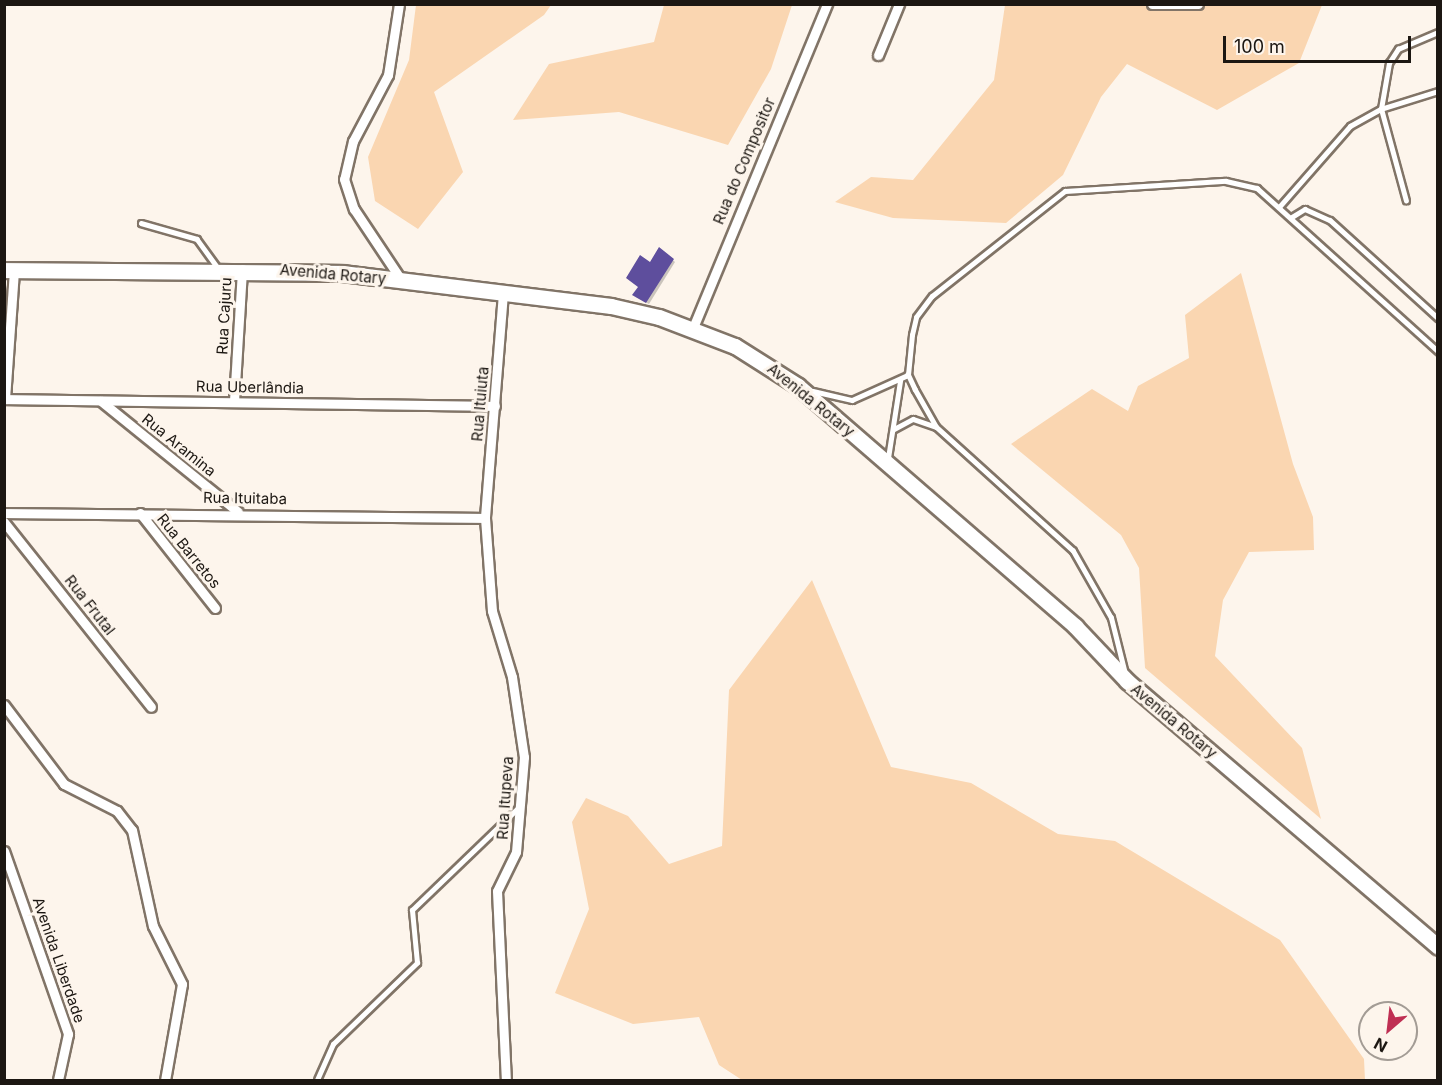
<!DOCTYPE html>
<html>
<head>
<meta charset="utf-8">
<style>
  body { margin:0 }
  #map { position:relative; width:1442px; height:1085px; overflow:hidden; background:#fdf5ec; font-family:Inter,sans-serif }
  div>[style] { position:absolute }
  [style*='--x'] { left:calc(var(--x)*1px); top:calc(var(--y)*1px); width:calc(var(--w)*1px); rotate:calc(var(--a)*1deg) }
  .green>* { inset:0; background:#fad6b1 }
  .shadow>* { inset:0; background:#0003 }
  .building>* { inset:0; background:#5e4e9d }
  .roads { filter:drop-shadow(2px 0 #817467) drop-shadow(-2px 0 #817467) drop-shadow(0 2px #817467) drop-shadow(0 -2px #817467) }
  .lane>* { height:4.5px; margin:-2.25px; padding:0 2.25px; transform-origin:2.25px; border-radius:2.25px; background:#fff }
  .street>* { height:9px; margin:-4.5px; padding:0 4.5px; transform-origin:4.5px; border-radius:4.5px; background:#fff }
  .primary>* { height:15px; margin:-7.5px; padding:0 7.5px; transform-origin:7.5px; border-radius:7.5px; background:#fff }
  span { translate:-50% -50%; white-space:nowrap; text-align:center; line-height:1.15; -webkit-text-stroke:6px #fdf5ec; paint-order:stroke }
  .street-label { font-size:15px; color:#1c1712 }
  .frame { position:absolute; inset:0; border:6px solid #1c1712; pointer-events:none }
  .north { position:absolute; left:1358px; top:1001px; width:60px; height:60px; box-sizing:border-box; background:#fdf5ec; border:2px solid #a39c95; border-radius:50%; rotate:208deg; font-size:16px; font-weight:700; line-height:24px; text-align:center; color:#1c1712 }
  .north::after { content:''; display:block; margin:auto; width:21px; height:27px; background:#bf2f53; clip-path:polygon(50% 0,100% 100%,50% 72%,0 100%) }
  .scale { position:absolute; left:1223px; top:36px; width:188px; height:27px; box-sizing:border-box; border:3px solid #1c1712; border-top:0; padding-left:8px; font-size:18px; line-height:21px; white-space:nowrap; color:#1c1712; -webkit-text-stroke:4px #fdf5ec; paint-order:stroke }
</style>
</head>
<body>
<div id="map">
  <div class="green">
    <i style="clip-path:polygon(416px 5px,551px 5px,544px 15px,434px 92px,463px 172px,418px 229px,375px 201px,368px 157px,409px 60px)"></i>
    <i style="clip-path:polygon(664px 5px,792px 5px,771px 69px,728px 145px,619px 112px,513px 120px,549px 64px,654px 42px)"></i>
    <i style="clip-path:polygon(1005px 5px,1322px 5px,1299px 63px,1217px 110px,1127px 64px,1101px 97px,1063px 175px,1006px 223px,893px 218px,835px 202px,871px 177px,913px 180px,994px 80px)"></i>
    <i style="clip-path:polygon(1241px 273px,1293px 464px,1313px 517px,1314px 550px,1249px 552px,1223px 600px,1215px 656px,1302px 748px,1321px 819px,1145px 668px,1139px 568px,1121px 535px,1011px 444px,1092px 389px,1128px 411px,1138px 386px,1189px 358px,1185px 315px)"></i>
    <i style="clip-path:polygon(812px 580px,891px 767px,971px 783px,1058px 834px,1115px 841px,1280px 940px,1364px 1059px,1365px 1080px,742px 1080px,719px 1065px,699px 1017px,633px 1024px,555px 993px,589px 909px,572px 822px,586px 798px,628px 816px,669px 864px,722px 846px,729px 690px)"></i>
  </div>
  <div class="shadow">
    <i style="clip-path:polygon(660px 249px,675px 262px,649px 304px,636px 297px)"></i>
  </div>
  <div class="building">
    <i style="clip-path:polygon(659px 247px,674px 259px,646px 303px,632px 295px,638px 287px,626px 278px,640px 255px,650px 262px)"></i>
  </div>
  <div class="roads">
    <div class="lane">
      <i style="--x:1406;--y:201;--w:95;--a:-105.2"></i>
      <i style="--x:1381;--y:109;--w:47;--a:-80.1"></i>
      <i style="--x:1389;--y:63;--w:17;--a:-57"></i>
      <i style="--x:1398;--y:49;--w:43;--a:-23"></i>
      <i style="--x:1280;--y:206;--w:106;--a:-48.8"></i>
      <i style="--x:1350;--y:126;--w:35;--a:-29"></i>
      <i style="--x:1381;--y:109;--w:60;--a:-17.5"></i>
      <i style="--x:1292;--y:217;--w:15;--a:-32"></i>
      <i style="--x:1305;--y:209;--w:27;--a:24"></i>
      <i style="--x:1330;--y:220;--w:146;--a:42.2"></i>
      <i style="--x:141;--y:223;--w:58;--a:15.9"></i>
      <i style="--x:197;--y:239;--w:36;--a:54"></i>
      <i style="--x:813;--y:391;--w:40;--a:13"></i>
      <i style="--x:852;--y:400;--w:61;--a:-24.1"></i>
      <i style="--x:894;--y:429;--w:21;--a:-28"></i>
      <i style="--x:913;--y:419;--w:24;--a:19"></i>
      <i style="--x:888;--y:458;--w:78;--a:-81.1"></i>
      <i style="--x:1124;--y:670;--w:54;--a:-104"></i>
      <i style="--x:1111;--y:618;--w:77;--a:-119.6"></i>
      <i style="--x:1073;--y:551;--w:185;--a:-137.9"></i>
      <i style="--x:936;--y:427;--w:43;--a:-119.6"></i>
      <i style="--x:915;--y:390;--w:17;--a:-115"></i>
      <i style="--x:908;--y:375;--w:40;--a:-84.3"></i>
      <i style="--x:912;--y:335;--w:18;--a:-77"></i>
      <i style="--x:916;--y:317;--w:26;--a:-53"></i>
      <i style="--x:932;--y:296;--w:169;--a:-38.3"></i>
      <i style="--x:1065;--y:191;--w:161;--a:-3.6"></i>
      <i style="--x:1226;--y:181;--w:32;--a:13"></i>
      <i style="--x:1257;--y:188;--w:244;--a:42"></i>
      <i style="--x:317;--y:1080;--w:39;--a:-66"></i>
      <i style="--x:333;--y:1044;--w:117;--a:-44"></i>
      <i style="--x:417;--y:963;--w:53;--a:-95.4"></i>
      <i style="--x:412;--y:910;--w:147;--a:-43.9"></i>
    </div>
    <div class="street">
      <i style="--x:399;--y:4;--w:72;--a:98.8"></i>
      <i style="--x:388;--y:75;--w:75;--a:117.9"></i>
      <i style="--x:353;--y:141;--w:39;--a:103"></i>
      <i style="--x:344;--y:179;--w:32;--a:72"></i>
      <i style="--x:354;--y:209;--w:87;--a:56.3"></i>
      <i style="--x:1152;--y:4;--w:46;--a:0"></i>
      <i style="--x:878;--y:55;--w:55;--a:-67.6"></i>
      <i style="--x:503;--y:293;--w:226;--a:94.6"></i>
      <i style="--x:485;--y:518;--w:93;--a:85.7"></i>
      <i style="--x:492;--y:611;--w:69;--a:73.1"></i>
      <i style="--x:512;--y:677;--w:81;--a:81.5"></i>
      <i style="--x:524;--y:757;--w:95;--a:94.8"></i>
      <i style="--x:516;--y:852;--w:43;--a:116"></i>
      <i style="--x:497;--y:891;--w:189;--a:87.3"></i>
      <i style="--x:692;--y:330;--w:353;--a:-67.5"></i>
      <i style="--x:4;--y:399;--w:491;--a:0.8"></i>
      <i style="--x:5;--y:399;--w:129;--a:-86"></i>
      <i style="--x:101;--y:401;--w:176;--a:39"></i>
      <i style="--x:234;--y:401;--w:132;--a:-86.5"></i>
      <i style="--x:4;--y:513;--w:481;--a:0.6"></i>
      <i style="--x:140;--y:513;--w:121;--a:51.7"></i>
      <i style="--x:4;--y:522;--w:236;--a:51.5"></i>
      <i style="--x:4;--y:705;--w:99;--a:52.8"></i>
      <i style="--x:64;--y:784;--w:59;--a:27"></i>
      <i style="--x:117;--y:811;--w:24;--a:52"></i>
      <i style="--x:132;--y:830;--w:98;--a:77.7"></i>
      <i style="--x:153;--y:926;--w:65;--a:63.4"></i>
      <i style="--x:182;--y:984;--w:97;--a:100"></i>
      <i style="--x:4;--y:851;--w:194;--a:70.7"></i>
      <i style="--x:68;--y:1034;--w:47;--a:102.3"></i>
    </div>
    <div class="primary">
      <i style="--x:4;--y:270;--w:338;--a:0.5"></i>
      <i style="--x:342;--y:273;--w:271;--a:7"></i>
      <i style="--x:611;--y:306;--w:49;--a:12.9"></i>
      <i style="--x:659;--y:317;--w:81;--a:20.9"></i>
      <i style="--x:735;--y:346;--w:75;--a:32.4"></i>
      <i style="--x:798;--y:386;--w:367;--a:40.9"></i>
      <i style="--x:1075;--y:626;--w:76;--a:46.6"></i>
      <i style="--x:1127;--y:681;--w:409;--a:40.5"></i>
    </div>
  </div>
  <div class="street-label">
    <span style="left:744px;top:161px;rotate:-67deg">Rua do Compositor</span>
    <span style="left:333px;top:274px;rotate:5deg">Avenida Rotary</span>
    <span style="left:224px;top:316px;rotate:-87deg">Rua Cajuru</span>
    <span style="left:250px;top:387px;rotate:1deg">Rua Uberlândia</span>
    <span style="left:811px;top:400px;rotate:39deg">Avenida Rotary</span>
    <span style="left:480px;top:404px;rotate:-85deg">Rua Ituiuta</span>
    <span style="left:179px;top:445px;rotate:39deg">Rua Aramina</span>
    <span style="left:245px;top:498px;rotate:1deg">Rua Ituitaba</span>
    <span style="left:189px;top:551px;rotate:51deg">Rua Barretos</span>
    <span style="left:90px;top:605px;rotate:52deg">Rua Frutal</span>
    <span style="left:1174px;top:721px;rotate:40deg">Avenida Rotary</span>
    <span style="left:505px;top:798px;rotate:-86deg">Rua Itupeva</span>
    <span style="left:59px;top:960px;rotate:71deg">Avenida Liberdade</span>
  </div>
  <div class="frame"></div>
  <div class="north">N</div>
  <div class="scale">100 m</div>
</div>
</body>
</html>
